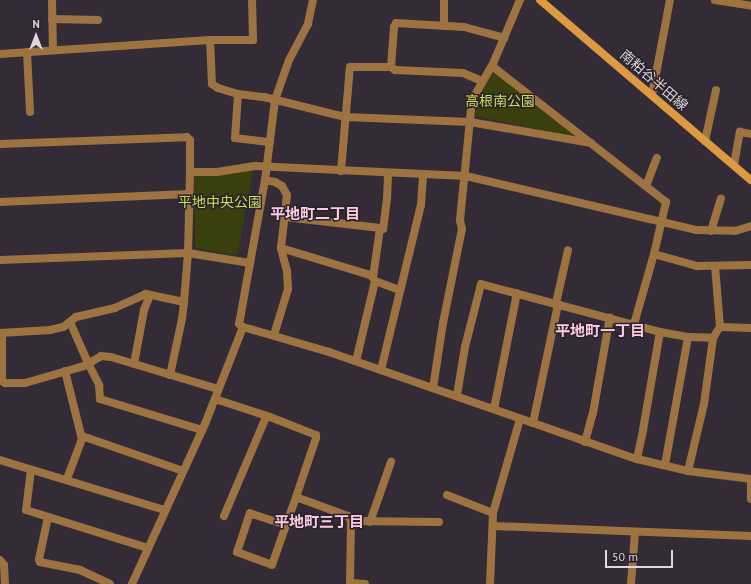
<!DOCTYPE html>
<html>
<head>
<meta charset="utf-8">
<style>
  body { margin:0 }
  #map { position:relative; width:751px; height:584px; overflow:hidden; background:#332b36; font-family:"PT Sans","Noto Sans JP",sans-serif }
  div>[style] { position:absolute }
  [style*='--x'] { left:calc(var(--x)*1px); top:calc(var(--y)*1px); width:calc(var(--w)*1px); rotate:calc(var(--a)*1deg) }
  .green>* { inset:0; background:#3a400d }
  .minor>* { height:8px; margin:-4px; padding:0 4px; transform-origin:4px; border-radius:4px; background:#9d7441 }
  .secondary>* { height:8px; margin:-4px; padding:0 4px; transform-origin:4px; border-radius:4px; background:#dc9a42 }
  span { translate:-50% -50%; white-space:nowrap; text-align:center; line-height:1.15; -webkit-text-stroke:3px #29212c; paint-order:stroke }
  .street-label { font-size:14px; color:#ded8df }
  .park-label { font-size:14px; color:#cede55 }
  .neighbourhood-label { font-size:15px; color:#facbe1; font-weight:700 }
  .north { position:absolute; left:16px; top:16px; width:40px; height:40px; -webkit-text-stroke:3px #29212c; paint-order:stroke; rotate:0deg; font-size:11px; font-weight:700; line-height:16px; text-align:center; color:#ded8df }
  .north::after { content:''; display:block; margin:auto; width:14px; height:18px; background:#ded8df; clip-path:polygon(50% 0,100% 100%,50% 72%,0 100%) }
  .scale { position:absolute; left:605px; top:550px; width:68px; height:18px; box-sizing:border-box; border:2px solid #ded8df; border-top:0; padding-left:5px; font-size:12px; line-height:14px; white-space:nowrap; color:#ded8df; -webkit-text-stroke:3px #29212c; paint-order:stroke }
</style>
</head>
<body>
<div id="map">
  <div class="green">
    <i style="clip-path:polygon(497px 73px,574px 132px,571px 136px,475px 116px,477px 98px,491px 74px)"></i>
    <i style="clip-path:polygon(253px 169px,238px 253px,234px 255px,195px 248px,194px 175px)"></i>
  </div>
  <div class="minor">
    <i style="--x:52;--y:0;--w:50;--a:88.9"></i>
    <i style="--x:313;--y:0;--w:25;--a:102"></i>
    <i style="--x:308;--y:24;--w:41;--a:117.8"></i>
    <i style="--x:289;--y:60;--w:42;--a:109.3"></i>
    <i style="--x:275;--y:100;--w:81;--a:97.1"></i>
    <i style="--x:265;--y:180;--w:146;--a:100.2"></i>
    <i style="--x:239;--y:324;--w:5;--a:37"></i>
    <i style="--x:243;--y:327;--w:90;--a:16.2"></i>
    <i style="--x:329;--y:352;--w:326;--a:19.2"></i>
    <i style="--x:637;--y:459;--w:52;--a:13.2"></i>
    <i style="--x:688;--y:471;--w:64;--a:7.2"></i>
    <i style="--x:715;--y:0;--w:36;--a:9"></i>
    <i style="--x:52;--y:19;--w:46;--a:1.2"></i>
    <i style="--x:444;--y:26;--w:26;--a:-90"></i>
    <i style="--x:210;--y:40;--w:44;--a:87.4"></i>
    <i style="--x:212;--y:84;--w:7;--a:34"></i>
    <i style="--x:218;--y:88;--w:21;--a:17"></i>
    <i style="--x:238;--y:94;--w:26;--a:7"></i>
    <i style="--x:264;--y:97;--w:83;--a:13.9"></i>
    <i style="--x:345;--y:117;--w:125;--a:2.3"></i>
    <i style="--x:470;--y:122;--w:123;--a:9.8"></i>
    <i style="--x:27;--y:52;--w:60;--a:87.1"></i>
    <i style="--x:0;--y:54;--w:210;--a:-3.8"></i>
    <i style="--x:210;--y:40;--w:43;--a:0"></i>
    <i style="--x:253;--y:40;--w:40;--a:-91.4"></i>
    <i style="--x:492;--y:66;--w:221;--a:38"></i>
    <i style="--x:666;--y:202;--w:53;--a:103"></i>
    <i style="--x:654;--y:254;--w:73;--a:105.9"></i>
    <i style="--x:391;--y:67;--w:40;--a:-85.7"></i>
    <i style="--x:394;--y:27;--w:4;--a:-63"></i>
    <i style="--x:396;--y:23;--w:68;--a:3.4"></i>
    <i style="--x:464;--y:27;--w:42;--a:15"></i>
    <i style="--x:238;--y:94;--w:44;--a:93.9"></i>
    <i style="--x:235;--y:138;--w:35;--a:7"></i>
    <i style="--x:652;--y:95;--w:97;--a:-79.3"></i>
    <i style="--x:705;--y:141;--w:52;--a:-77.8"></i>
    <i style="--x:0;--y:144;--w:187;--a:-2.1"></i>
    <i style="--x:187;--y:137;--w:4;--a:45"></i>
    <i style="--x:190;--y:140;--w:32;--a:90"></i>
    <i style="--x:190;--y:172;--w:81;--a:91.4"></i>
    <i style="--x:188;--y:253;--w:49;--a:94.7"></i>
    <i style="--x:184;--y:302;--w:39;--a:-168"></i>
    <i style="--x:146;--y:294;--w:34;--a:156"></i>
    <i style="--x:115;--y:308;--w:40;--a:167"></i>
    <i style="--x:76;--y:317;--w:16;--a:142"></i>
    <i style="--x:63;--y:327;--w:13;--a:167"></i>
    <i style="--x:50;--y:330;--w:50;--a:176.6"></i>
    <i style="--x:734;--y:165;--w:34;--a:-80"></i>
    <i style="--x:740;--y:132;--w:11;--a:10"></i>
    <i style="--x:341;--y:171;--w:104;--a:-85.1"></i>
    <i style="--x:350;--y:67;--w:41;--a:0"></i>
    <i style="--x:391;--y:67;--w:5;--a:37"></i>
    <i style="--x:395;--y:70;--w:68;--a:2.5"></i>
    <i style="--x:463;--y:73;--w:21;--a:23"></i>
    <i style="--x:190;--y:172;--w:27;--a:0"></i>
    <i style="--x:217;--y:172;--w:38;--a:-9"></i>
    <i style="--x:255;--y:166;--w:211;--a:2.7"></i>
    <i style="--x:466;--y:176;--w:236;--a:13.2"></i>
    <i style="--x:696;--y:230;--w:39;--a:1"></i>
    <i style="--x:735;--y:231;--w:17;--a:-17"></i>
    <i style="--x:388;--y:173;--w:25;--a:92"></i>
    <i style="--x:387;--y:198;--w:31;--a:97"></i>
    <i style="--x:383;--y:229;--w:3;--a:-162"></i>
    <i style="--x:380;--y:228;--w:50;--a:98"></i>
    <i style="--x:373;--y:278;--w:4;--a:56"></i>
    <i style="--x:375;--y:281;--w:27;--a:20"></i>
    <i style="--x:265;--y:180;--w:10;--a:11"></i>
    <i style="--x:275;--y:182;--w:8;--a:30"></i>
    <i style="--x:282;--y:186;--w:10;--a:61"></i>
    <i style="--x:287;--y:195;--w:53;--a:96.5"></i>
    <i style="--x:281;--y:248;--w:96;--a:16.9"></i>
    <i style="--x:646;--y:186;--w:30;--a:-69"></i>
    <i style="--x:0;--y:202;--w:189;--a:-2.4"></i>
    <i style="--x:285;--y:217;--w:96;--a:6.6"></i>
    <i style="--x:711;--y:231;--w:34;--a:-73"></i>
    <i style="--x:654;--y:254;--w:45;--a:15.6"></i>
    <i style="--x:697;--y:266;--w:54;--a:-1.1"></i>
    <i style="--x:0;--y:260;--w:188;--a:-2.1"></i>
    <i style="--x:188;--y:253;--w:63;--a:9.2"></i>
    <i style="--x:715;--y:266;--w:61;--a:85.3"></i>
    <i style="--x:556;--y:303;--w:54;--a:-77.2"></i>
    <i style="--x:70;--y:322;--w:45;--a:66.3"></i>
    <i style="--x:88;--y:363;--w:25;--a:63"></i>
    <i style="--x:99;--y:385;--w:14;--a:86"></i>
    <i style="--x:100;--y:399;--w:107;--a:16.9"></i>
    <i style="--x:2;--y:333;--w:48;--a:90"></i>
    <i style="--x:2;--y:381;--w:4;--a:34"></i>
    <i style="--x:5;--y:383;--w:20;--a:0"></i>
    <i style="--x:25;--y:383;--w:61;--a:-16.1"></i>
    <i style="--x:84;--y:366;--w:20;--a:-30"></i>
    <i style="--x:101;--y:356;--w:10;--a:6"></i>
    <i style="--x:111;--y:357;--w:112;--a:16.7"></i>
    <i style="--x:274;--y:335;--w:48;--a:-73.1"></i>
    <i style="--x:288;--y:289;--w:18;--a:-93"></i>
    <i style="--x:287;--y:271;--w:24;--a:-105"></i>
    <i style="--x:356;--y:361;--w:82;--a:-76.6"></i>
    <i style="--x:134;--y:364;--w:55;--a:-79.5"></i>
    <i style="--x:144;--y:310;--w:16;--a:-68"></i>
    <i style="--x:381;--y:370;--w:170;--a:-76.4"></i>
    <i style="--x:421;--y:205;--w:31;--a:-86"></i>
    <i style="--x:65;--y:371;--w:70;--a:76"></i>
    <i style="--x:82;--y:439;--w:43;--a:110.6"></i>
    <i style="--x:170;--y:375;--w:57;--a:-77.9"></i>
    <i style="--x:182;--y:319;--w:17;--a:-83"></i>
    <i style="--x:433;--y:388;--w:66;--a:-81.3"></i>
    <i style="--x:443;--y:323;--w:96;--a:-78.6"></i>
    <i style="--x:462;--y:229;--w:9;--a:-103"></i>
    <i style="--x:460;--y:220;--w:121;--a:-84.3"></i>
    <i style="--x:472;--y:100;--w:39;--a:-60"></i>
    <i style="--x:492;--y:66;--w:72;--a:-67"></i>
    <i style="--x:457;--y:395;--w:49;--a:-80.5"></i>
    <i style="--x:465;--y:347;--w:65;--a:-75.7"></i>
    <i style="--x:481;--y:284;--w:185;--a:15"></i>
    <i style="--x:660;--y:332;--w:28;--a:10"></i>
    <i style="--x:688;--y:337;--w:25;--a:2"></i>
    <i style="--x:215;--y:399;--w:58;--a:18.1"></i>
    <i style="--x:270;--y:417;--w:49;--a:21.4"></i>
    <i style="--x:316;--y:435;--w:3;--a:90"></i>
    <i style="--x:316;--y:438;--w:62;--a:108.7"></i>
    <i style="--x:296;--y:497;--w:55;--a:20.1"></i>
    <i style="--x:348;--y:516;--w:6;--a:59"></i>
    <i style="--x:351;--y:521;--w:63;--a:90.9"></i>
    <i style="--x:494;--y:409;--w:118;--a:-78.8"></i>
    <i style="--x:533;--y:423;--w:122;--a:-78.1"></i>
    <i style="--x:82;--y:436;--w:107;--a:19.1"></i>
    <i style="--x:585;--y:442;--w:30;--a:-75"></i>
    <i style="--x:593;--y:413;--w:97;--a:-80"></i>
    <i style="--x:637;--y:459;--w:30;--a:-78"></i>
    <i style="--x:643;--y:430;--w:99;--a:-80.2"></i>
    <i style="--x:0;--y:460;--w:172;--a:16.9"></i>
    <i style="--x:665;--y:465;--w:130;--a:-79.8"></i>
    <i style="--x:31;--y:470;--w:40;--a:97.1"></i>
    <i style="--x:26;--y:510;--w:128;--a:17.3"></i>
    <i style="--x:688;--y:471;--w:69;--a:-76.6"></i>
    <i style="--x:704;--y:404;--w:67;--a:-82.2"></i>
    <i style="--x:713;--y:338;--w:13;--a:-58"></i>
    <i style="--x:720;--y:327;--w:31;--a:2"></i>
    <i style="--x:751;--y:479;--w:20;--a:90"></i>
    <i style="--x:447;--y:495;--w:49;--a:21.4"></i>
    <i style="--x:224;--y:516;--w:108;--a:-67"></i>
    <i style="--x:48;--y:517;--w:43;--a:102.1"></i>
    <i style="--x:39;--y:559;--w:3;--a:72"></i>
    <i style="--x:40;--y:562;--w:41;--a:11.3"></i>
    <i style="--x:80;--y:570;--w:33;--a:25"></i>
    <i style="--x:351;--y:521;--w:88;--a:0.7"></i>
    <i style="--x:370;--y:522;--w:64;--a:-70.7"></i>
    <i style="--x:286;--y:525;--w:38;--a:-162"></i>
    <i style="--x:250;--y:513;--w:41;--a:108.4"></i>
    <i style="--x:237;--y:552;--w:37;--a:20"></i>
    <i style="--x:272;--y:565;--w:42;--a:-70.7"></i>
    <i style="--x:286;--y:525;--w:30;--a:-70"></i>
    <i style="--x:493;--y:526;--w:258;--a:2.2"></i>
    <i style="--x:0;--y:560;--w:6;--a:51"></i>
    <i style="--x:4;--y:565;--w:19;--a:87"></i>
    <i style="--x:350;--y:583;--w:15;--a:4"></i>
    <i style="--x:132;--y:584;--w:176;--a:-65.5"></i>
    <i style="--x:205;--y:424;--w:104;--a:-68.6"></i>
    <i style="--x:490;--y:584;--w:71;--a:-87.6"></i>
    <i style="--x:493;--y:513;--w:98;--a:-74"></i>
    <i style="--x:631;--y:584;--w:52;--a:-85.6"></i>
  </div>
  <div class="secondary">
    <i style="--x:540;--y:0;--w:277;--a:40.5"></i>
  </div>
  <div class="street-label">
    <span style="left:654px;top:80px;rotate:41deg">南粕谷半田線</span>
  </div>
  <div class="park-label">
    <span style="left:500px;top:101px">高根南公園</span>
    <span style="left:220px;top:202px">平地中央公園</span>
  </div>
  <div class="neighbourhood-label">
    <span style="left:315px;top:214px">平地町二丁目</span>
    <span style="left:600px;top:331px">平地町一丁目</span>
    <span style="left:319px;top:522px">平地町三丁目</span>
  </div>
  <div class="north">N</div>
  <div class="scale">50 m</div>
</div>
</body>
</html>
